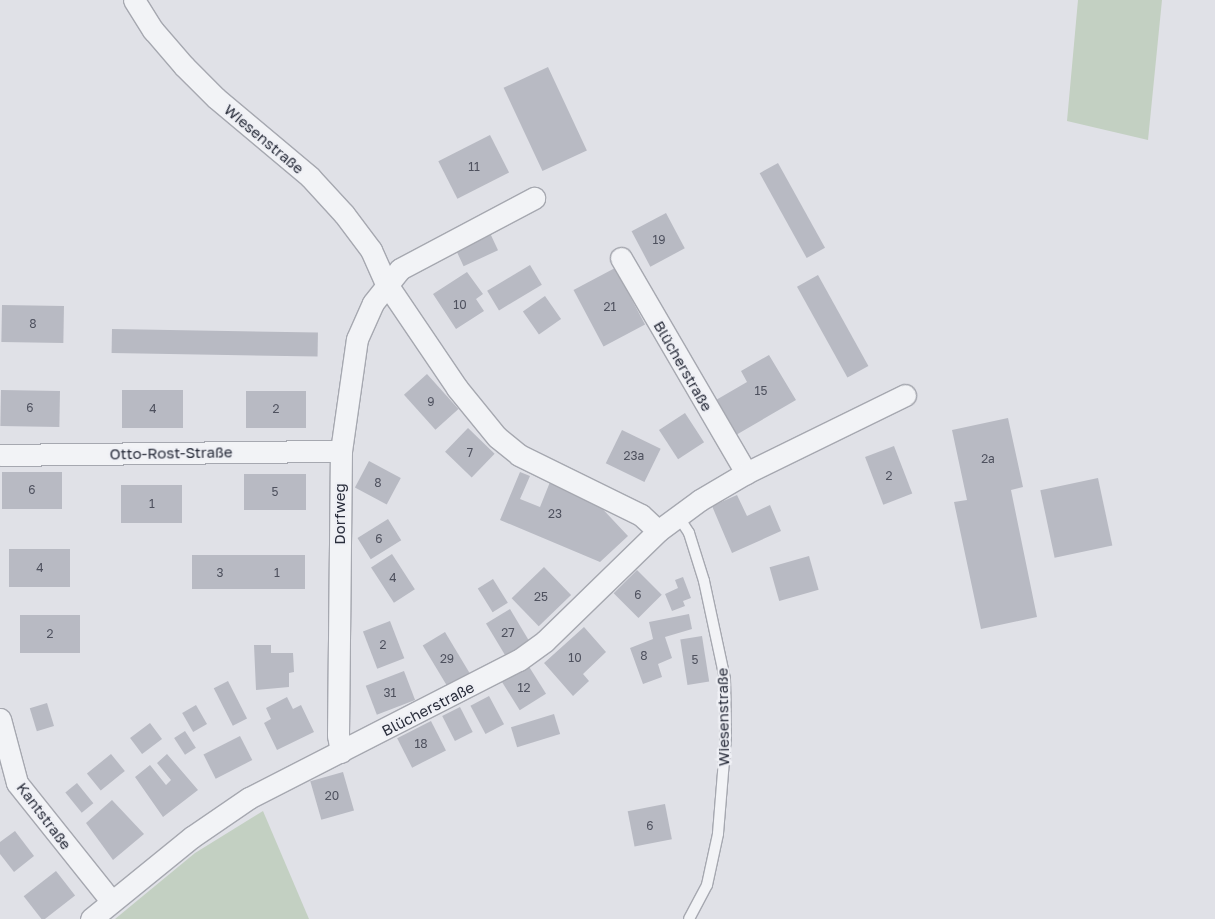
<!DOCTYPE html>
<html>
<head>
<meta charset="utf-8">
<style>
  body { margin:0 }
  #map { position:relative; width:1215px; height:919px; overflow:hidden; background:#e0e1e7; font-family:"Golos Text",sans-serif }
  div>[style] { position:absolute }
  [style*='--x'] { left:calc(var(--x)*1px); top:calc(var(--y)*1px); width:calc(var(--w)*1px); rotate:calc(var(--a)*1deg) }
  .green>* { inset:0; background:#c3d0c2 }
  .building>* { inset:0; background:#b8bac3; transform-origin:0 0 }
  .roads { filter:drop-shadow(1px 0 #a6a8b0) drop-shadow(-1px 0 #a6a8b0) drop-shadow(0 1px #a6a8b0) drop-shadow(0 -1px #a6a8b0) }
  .service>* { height:10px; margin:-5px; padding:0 5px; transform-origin:5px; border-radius:5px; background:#f2f3f6 }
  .minor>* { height:21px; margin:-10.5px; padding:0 10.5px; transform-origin:10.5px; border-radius:10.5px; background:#f2f3f6 }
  span { translate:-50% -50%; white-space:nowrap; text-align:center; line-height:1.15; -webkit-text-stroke:4.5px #eff0f5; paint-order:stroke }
  .number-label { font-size:12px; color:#4e515e }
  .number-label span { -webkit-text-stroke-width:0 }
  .street-label { font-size:15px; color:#2a2e3c }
</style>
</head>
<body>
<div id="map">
  <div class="green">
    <i style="clip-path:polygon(1078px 0,1162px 0,1148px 140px,1067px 121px)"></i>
    <i style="clip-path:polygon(263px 811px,309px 919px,115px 919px,195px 853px)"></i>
  </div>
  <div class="building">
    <i style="left:548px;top:67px;width:92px;height:49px;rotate:65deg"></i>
    <i style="left:490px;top:135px;width:42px;height:58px;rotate:63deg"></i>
    <i style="left:778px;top:163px;width:97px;height:21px;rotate:61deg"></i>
    <i style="left:666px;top:213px;width:40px;height:39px;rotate:62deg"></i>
    <i style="left:490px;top:233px;width:19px;height:38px;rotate:65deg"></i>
    <i style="left:530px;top:265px;width:23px;height:50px;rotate:59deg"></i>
    <i style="left:615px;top:268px;width:64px;height:47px;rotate:62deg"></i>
    <i style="clip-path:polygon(467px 272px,483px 294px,476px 299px,484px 311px,456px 329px,433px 294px)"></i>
    <i style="left:818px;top:275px;width:104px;height:24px;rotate:61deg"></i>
    <i style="left:545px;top:296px;width:28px;height:27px;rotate:55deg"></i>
    <i style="left:2px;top:305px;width:62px;height:37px;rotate:1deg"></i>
    <i style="left:112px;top:329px;width:206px;height:24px;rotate:1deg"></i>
    <i style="clip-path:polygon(769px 355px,796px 400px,736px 435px,716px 400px,747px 382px,741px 371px)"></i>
    <i style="left:427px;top:374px;width:47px;height:31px;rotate:48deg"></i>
    <i style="left:1px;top:390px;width:59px;height:36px;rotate:1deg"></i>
    <i style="left:122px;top:390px;width:61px;height:38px"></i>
    <i style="left:246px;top:391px;width:60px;height:37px"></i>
    <i style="left:685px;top:413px;width:35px;height:31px;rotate:57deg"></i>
    <i style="clip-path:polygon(1008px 418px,1023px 487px,1011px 490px,1037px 617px,981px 629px,954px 502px,967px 500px,952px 430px)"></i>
    <i style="left:468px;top:428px;width:37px;height:33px;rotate:44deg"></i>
    <i style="left:622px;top:430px;width:43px;height:37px;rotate:26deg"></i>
    <i style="left:894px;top:446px;width:51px;height:31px;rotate:69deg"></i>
    <i style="left:369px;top:461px;width:36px;height:30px;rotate:28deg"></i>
    <i style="left:2px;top:472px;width:60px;height:37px"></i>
    <i style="clip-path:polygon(520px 472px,530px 476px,520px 499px,540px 507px,550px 482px,596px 502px,628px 536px,600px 562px,500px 520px)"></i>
    <i style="left:244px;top:474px;width:62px;height:36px"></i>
    <i style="left:1098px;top:478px;width:69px;height:59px;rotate:78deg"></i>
    <i style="left:121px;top:485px;width:61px;height:38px"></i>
    <i style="clip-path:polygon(737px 495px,747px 516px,770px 505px,781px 531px,732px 553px,712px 506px)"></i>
    <i style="left:388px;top:519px;width:25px;height:36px;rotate:58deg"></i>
    <i style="left:9px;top:549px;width:61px;height:38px"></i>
    <i style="left:392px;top:554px;width:42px;height:25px;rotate:57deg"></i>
    <i style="left:305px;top:555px;width:34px;height:113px;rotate:90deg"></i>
    <i style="left:809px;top:556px;width:35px;height:41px;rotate:74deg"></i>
    <i style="left:544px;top:567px;width:39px;height:45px;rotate:46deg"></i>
    <i style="left:637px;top:570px;width:35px;height:33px;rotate:45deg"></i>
    <i style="clip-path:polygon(683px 577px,691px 598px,683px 601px,685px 606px,672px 611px,665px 594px,678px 588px,675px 580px)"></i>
    <i style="left:493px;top:579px;width:28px;height:18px;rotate:58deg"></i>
    <i style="left:510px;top:609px;width:41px;height:28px;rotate:59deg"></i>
    <i style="clip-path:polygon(689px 614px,692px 629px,665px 637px,672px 658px,658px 664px,662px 677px,643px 684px,630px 648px,653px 639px,649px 622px)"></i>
    <i style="left:20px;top:615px;width:60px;height:38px"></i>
    <i style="left:390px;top:621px;width:40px;height:29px;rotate:69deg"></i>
    <i style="clip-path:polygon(584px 627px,606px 652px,583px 674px,589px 681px,573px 696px,544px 663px)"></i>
    <i style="left:445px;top:632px;width:48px;height:26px;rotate:59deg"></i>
    <i style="left:702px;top:636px;width:46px;height:22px;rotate:81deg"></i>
    <i style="clip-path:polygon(254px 645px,271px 645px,271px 653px,293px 653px,294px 672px,289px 673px,289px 687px,256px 690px)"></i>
    <i style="left:528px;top:665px;width:34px;height:31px;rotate:58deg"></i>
    <i style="left:404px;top:671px;width:31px;height:41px;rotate:69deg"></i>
    <i style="left:228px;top:681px;width:42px;height:16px;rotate:63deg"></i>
    <i style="left:489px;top:696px;width:32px;height:21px;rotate:62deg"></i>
    <i style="clip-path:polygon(287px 697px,293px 709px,301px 705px,314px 732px,277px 750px,264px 723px,271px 719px,266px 708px)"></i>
    <i style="left:47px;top:703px;width:24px;height:18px;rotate:73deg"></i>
    <i style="left:196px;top:705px;width:22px;height:16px;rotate:60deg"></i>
    <i style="left:460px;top:707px;width:28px;height:20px;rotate:63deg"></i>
    <i style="left:554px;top:714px;width:21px;height:45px;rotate:73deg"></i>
    <i style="left:431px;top:721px;width:33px;height:38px;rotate:63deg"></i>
    <i style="left:150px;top:723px;width:20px;height:25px;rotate:53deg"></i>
    <i style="left:185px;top:731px;width:20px;height:13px;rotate:57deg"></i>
    <i style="left:240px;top:736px;width:27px;height:41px;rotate:63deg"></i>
    <i style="left:111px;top:754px;width:22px;height:31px;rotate:51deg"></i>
    <i style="clip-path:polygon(167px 754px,198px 790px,163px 817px,135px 777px,150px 765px,166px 785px,171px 780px,157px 763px)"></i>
    <i style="left:343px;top:772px;width:40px;height:34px;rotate:74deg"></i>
    <i style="left:77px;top:783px;width:26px;height:15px;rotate:51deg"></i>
    <i style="clip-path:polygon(112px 800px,144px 834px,113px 860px,86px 823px)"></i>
    <i style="left:665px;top:804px;width:36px;height:38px;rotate:79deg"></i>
    <i style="clip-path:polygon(15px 831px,34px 856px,14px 872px,0 854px,0 842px)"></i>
    <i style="left:56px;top:871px;width:31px;height:41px;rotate:52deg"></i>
  </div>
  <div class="roads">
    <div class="service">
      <i style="--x:678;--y:516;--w:20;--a:57"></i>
      <i style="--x:689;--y:533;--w:50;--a:72.6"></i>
      <i style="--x:704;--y:581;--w:100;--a:77.9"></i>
      <i style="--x:725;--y:679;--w:57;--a:89"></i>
      <i style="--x:726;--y:736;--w:98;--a:94.7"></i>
      <i style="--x:718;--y:834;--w:52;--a:102.2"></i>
      <i style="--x:707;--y:885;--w:38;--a:118"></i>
    </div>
    <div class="minor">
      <i style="--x:134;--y:0;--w:36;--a:58"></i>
      <i style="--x:153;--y:30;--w:48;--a:49.3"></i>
      <i style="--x:184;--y:66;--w:45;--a:45"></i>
      <i style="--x:216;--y:98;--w:123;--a:40"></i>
      <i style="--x:310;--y:177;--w:50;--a:47.4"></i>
      <i style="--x:344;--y:214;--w:45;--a:53.1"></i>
      <i style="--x:371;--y:250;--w:36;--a:66"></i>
      <i style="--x:386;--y:283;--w:127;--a:55.9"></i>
      <i style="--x:457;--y:388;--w:63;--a:50.8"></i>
      <i style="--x:497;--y:437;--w:28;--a:39"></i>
      <i style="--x:519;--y:455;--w:136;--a:26.2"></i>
      <i style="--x:641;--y:515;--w:23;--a:43"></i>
      <i style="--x:621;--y:258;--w:249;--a:59.8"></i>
      <i style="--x:0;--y:455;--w:341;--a:-0.7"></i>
      <i style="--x:0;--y:719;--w:66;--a:75.1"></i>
      <i style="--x:17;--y:783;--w:152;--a:51.4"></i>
      <i style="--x:341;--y:752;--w:17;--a:-100"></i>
      <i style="--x:338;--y:735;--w:284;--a:-89.4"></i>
      <i style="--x:341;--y:451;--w:113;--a:-81.9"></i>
      <i style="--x:357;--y:339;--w:39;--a:-66"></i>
      <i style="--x:373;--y:303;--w:43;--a:-51.5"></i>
      <i style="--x:400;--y:269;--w:152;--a:-27.9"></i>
      <i style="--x:91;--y:919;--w:130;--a:-39.1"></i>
      <i style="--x:192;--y:837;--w:69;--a:-34.4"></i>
      <i style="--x:249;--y:798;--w:303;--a:-27.1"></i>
      <i style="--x:519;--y:660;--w:32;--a:-36"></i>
      <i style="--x:545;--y:641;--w:158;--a:-44.2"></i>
      <i style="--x:658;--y:531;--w:52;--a:-36.4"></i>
      <i style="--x:700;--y:500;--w:53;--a:-30.4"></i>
      <i style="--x:746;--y:473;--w:177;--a:-26.1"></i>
    </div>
  </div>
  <div class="number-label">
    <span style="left:474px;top:167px">11</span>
    <span style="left:659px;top:240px">19</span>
    <span style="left:460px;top:305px">10</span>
    <span style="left:610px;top:307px">21</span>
    <span style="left:33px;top:324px">8</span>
    <span style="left:761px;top:391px">15</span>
    <span style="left:431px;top:402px">9</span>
    <span style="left:30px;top:408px">6</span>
    <span style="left:153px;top:409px">4</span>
    <span style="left:276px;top:409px">2</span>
    <span style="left:470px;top:453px">7</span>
    <span style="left:634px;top:456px">23a</span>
    <span style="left:988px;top:459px">2a</span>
    <span style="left:889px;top:476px">2</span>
    <span style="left:378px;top:483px">8</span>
    <span style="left:32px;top:490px">6</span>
    <span style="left:275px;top:492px">5</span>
    <span style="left:152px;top:504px">1</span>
    <span style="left:555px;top:514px">23</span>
    <span style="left:379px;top:539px">6</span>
    <span style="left:40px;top:568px">4</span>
    <span style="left:220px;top:573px">3</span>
    <span style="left:277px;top:573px">1</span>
    <span style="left:393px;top:578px">4</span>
    <span style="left:638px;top:595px">6</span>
    <span style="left:541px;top:597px">25</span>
    <span style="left:508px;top:633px">27</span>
    <span style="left:50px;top:634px">2</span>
    <span style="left:383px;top:645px">2</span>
    <span style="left:644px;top:656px">8</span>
    <span style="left:575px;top:658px">10</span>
    <span style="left:447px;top:659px">29</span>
    <span style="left:695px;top:660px">5</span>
    <span style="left:524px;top:688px">12</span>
    <span style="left:390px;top:693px">31</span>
    <span style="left:421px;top:744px">18</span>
    <span style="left:332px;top:796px">20</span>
    <span style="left:650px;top:826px">6</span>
  </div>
  <div class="street-label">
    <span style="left:264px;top:139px;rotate:40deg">Wiesenstraße</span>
    <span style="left:683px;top:366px;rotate:60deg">Blücherstraße</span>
    <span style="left:171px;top:453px;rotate:-1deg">Otto-Rost-Straße</span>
    <span style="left:340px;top:514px;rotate:-90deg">Dorfweg</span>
    <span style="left:428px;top:709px;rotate:-27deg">Blücherstraße</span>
    <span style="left:723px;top:717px;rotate:-91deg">Wiesenstraße</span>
    <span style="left:44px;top:816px;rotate:53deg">Kantstraße</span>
  </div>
</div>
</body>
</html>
